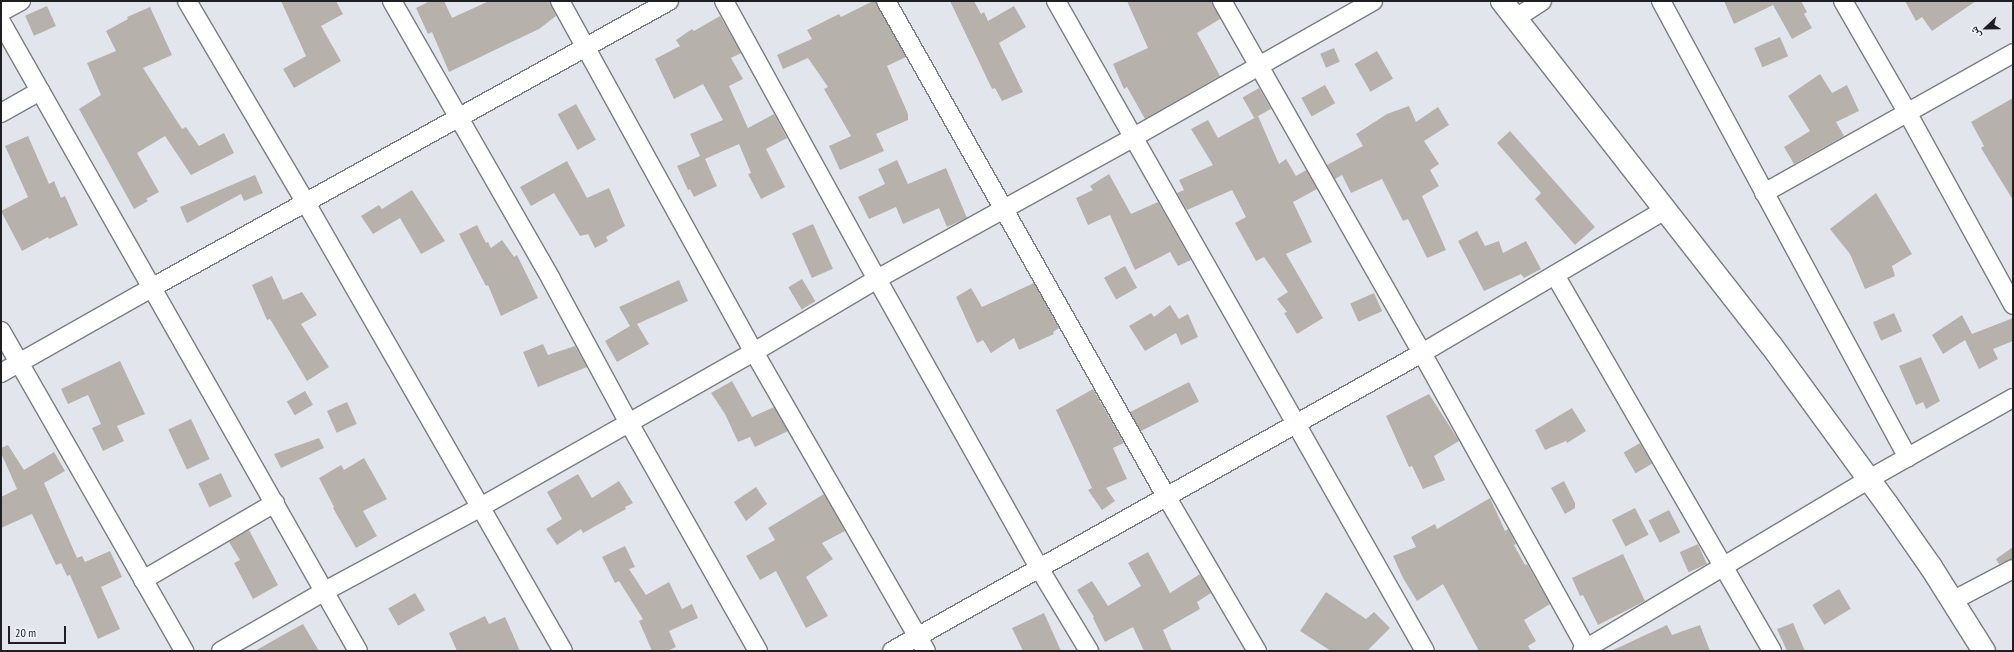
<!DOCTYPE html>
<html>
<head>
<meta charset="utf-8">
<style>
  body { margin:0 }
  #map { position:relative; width:2014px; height:652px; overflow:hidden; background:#e2e6ec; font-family:"PT Sans Narrow","Noto Naskh Arabic",sans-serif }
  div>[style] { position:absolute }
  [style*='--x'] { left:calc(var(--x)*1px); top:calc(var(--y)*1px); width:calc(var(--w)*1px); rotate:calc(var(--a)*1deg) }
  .building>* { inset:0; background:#b7b1ac; transform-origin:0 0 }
  .roads { filter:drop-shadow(1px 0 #7a7d83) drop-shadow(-1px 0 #7a7d83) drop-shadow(0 1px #7a7d83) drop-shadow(0 -1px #7a7d83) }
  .minor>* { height:18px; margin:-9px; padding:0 9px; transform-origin:9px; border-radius:9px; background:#fff }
  .primary>* { height:22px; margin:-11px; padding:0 11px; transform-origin:11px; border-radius:11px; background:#fff }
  span { translate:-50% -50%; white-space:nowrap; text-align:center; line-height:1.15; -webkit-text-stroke:4px #eff3fa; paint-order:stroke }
  .frame { position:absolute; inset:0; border:2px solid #1e1f22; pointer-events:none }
  .north { position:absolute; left:1966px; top:8px; width:40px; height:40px; -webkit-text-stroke:3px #eff3fa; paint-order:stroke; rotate:248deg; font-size:11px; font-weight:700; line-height:16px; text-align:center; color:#1e1f22 }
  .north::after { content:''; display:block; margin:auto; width:14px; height:18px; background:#1e1f22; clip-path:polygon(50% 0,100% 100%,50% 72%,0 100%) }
  .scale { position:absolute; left:8px; top:626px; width:58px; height:18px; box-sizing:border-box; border:2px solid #1e1f22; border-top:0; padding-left:5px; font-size:12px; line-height:14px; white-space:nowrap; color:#1e1f22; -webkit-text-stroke:3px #eff3fa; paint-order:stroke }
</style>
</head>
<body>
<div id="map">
  <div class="building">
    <i style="clip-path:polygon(281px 1px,336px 1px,343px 14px,321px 26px,341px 61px,294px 88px,283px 69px,306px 56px)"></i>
    <i style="clip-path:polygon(430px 1px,444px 1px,452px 18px,489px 1px,550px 1px,556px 16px,539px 29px,449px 72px,432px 32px,428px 34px,416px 8px)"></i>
    <i style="clip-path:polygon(873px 1px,876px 1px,906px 57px,887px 66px,908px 114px,908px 120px,876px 134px,884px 151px,840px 170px,829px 146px,851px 136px,824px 89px,828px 87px,808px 58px,783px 69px,777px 55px,812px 39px,807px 30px,839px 14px,841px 17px)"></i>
    <i style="clip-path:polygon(950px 1px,974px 1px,981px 14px,984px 12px,988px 21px,1014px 6px,1026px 27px,999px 43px,1023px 92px,1002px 101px,995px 88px,992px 89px)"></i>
    <i style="clip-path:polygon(1127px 1px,1212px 1px,1220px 19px,1197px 33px,1220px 76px,1145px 119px,1127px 87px,1124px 89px,1113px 64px,1148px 48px)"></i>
    <i style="clip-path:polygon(1724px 1px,1801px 1px,1807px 12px,1804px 14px,1812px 28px,1792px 39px,1773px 5px,1734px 24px)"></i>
    <i style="clip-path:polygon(1905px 1px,1976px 1px,1932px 31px,1922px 17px,1916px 21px)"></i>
    <i style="left:47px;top:6px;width:22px;height:24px;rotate:66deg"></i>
    <i style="clip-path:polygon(150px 7px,172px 55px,143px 68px,182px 129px,186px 127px,199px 146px,224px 133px,234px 153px,191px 175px,165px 136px,137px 153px,159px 192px,146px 199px,148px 201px,134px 209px,79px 109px,101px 95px,87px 63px,116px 51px,106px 31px,128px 19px,127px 17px)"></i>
    <i style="clip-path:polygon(720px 16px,741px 53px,731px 58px,743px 79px,729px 86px,748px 128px,774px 114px,787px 138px,766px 149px,785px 187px,761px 199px,748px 174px,751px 173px,739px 144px,705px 159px,717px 186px,694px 197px,690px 189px,688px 190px,677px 166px,700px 156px,690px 134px,723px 120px,703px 84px,674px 99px,655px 59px,680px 46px,676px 40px,692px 29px,694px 31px)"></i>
    <i style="left:1780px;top:37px;width:21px;height:28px;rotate:67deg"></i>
    <i style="left:1334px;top:48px;width:15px;height:15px;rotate:67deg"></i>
    <i style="left:1377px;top:51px;width:32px;height:26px;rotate:60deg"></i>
    <i style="clip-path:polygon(1820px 74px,1832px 93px,1847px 85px,1859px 111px,1836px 122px,1844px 136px,1794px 164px,1784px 147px,1810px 131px,1788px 96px)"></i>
    <i style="left:1325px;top:85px;width:21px;height:27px;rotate:61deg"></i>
    <i style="left:1259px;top:88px;width:24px;height:19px;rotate:60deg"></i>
    <i style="clip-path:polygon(2013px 98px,2013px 200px,1981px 148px,1984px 146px,1971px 122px)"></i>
    <i style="left:576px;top:104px;width:41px;height:21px;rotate:61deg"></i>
    <i style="clip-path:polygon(1409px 106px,1416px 122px,1438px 107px,1449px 125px,1424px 141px,1439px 164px,1430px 170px,1439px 186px,1422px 196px,1446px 250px,1427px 258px,1408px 219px,1403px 221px,1382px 179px,1351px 193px,1342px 175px,1335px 179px,1327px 165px,1363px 146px,1356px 134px,1387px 114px)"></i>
    <i style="clip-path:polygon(1258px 116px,1279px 164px,1286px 159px,1296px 176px,1306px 170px,1317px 189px,1293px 202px,1312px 242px,1286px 254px,1323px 318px,1297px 334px,1284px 313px,1287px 312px,1277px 299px,1288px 292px,1264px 257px,1256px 261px,1235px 223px,1246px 217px,1232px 190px,1187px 210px,1177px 193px,1184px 190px,1179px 180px,1213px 165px,1191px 129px,1208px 120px,1218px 138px)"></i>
    <i style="clip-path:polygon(1510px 131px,1595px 227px,1575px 245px,1535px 199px,1541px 193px,1497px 143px)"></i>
    <i style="clip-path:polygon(28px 136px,49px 184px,54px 181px,61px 198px,65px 196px,78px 225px,49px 239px,48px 237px,22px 251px,1px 211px,28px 197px,5px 146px)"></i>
    <i style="clip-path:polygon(897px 160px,908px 184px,946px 168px,967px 218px,947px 227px,939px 208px,903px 224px,896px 207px,869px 219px,858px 197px,885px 184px,878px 169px)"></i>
    <i style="clip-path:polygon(567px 161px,587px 198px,609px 188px,625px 226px,606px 237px,608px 241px,595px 248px,588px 234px,580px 236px,554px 193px,531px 206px,520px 187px)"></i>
    <i style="clip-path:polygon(1109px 174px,1131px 214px,1158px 202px,1191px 260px,1178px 266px,1170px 252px,1135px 270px,1110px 215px,1088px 225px,1076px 198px,1093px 190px,1090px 186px)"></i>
    <i style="clip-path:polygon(255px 175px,263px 193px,244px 201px,241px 194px,187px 223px,180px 207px)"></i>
    <i style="clip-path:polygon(412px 190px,445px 241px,421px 254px,400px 218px,373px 234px,361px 216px,379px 205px,382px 209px)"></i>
    <i style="clip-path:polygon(1876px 193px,1912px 254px,1892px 266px,1895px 276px,1865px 289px,1850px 254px,1830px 229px)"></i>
    <i style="left:813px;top:224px;width:49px;height:23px;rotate:66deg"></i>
    <i style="clip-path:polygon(477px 225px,486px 243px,488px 242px,491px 248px,502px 240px,514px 257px,517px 255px,538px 298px,501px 316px,488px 285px,486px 286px,459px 234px)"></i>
    <i style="clip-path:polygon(1477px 231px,1485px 246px,1499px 241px,1503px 253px,1526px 241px,1541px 269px,1524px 278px,1521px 274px,1484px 291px,1458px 241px)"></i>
    <i style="left:1125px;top:266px;width:25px;height:24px;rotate:61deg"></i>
    <i style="clip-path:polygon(272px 276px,283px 300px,302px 292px,317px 315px,301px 324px,329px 367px,307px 381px,270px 319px,267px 320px,252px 285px)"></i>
    <i style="left:802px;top:279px;width:26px;height:16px;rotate:59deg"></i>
    <i style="clip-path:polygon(679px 280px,688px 301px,637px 324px,649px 344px,617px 362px,605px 341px,630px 326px,619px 307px)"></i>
    <i style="clip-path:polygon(1034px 283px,1059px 328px,1053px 332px,1054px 334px,1019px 350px,1014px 338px,991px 353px,983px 340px,977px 343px,956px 297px,971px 288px,982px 307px)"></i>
    <i style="left:1374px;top:293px;width:20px;height:26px;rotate:66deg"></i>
    <i style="clip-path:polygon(1170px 305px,1179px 319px,1188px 314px,1198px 337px,1181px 345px,1176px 333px,1145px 351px,1129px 326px,1151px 313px,1154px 317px)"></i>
    <i style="left:1894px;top:313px;width:20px;height:23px;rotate:66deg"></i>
    <i style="clip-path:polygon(1962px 315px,1972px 334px,2013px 318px,2013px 341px,1993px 349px,1998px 359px,1979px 369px,1965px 340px,1943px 354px,1932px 335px)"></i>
    <i style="clip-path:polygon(543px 344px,548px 355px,575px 346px,587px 367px,538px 387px,523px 352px)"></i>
    <i style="clip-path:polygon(1921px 357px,1940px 401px,1926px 409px,1923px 402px,1916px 405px,1899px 366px)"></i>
    <i style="clip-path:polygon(120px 361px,145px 414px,117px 426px,124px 441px,103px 451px,92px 428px,101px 424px,88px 395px,68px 404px,61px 389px)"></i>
    <i style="clip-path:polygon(732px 381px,752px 417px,774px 407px,788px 431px,755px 447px,750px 437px,738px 442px,725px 414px,711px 393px)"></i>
    <i style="left:1189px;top:382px;width:22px;height:66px;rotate:63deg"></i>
    <i style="clip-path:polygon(1093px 389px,1124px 443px,1113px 448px,1127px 479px,1106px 488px,1115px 501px,1102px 510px,1088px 490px,1092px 488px,1056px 410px)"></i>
    <i style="left:305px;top:391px;width:16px;height:21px;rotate:60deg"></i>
    <i style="clip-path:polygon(1429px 394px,1459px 441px,1434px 456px,1445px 480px,1423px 489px,1412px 466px,1409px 467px,1386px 416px)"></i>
    <i style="left:347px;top:402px;width:24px;height:22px;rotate:66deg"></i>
    <i style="clip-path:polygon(1572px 408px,1586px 431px,1567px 443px,1566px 441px,1545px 450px,1535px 430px)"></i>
    <i style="left:191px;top:419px;width:44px;height:25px;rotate:65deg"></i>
    <i style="clip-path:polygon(319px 438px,324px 448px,281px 468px,274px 454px)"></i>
    <i style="left:1640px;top:443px;width:24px;height:19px;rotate:60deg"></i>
    <i style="clip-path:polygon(8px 445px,24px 470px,54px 452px,65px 471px,44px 483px,77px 558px,82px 556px,85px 562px,110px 551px,122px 577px,101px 587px,120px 629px,98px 639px,70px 575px,67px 576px,61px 563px,56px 565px,32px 514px,1px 528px,1px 497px,17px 489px,1px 453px,1px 448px)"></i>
    <i style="clip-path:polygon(364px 458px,387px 499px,363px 511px,377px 536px,356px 548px,333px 508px,334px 507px,319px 478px,341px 465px,344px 470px)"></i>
    <i style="left:221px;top:473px;width:26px;height:25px;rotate:65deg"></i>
    <i style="clip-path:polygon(578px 474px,592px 498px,619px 481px,633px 503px,625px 507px,626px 509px,583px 533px,581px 529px,557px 545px,546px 529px,562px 519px,547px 492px)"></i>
    <i style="clip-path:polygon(1564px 481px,1575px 503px,1575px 508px,1565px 514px,1551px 488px)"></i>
    <i style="clip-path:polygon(756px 487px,767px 504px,746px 521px,734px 502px)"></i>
    <i style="clip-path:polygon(824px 494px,845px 531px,822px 543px,833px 559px,806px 577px,828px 616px,806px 628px,776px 571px,760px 580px,746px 556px,775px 540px,768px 528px)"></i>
    <i style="clip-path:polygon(1490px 498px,1505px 531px,1508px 529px,1516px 544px,1514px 545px,1525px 565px,1527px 564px,1550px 604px,1524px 620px,1536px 641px,1528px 646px,1531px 651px,1479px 651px,1443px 584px,1417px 601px,1403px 578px,1393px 556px,1416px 547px,1411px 537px,1435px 524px,1437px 529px)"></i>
    <i style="left:1635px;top:508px;width:30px;height:26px;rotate:63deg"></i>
    <i style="left:1669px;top:510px;width:25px;height:23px;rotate:63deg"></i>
    <i style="clip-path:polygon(249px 530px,278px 585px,253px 599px,234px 563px,240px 560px,229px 542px)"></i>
    <i style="left:1698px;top:544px;width:22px;height:20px;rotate:66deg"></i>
    <i style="clip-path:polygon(625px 546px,635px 567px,629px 569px,646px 595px,669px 582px,682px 609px,692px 604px,698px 618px,669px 631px,676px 647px,667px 651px,652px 651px,639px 621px,643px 619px,619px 581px,615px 583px,602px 557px)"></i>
    <i style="clip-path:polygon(2013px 547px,2013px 559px,1999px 564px,1996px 559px)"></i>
    <i style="clip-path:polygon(1148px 552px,1170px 593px,1200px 574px,1211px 593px,1197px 602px,1200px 609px,1163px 630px,1172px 651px,1144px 651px,1133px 627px,1105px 642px,1093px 618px,1094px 617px,1077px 590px,1092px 581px,1108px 606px,1141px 586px,1128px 563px)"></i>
    <i style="clip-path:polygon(1623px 554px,1645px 601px,1598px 625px,1583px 595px,1580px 596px,1572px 578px)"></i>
    <i style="left:1839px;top:589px;width:23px;height:31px;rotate:59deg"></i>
    <i style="clip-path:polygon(1326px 592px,1366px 619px,1374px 612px,1390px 628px,1367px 651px,1331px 651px,1300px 631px)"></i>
    <i style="left:415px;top:593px;width:20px;height:31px;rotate:60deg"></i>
    <i style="clip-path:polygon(1044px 613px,1061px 651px,1023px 651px,1012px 628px)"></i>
    <i style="clip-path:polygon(485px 616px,489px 624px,505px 617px,520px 651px,457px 651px,449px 633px)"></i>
    <i style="clip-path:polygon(1793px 623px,1805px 651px,1787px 651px,1777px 629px)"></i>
    <i style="clip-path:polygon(303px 624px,319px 651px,255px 651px,283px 635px)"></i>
    <i style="clip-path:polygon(1667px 625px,1672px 635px,1700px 625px,1710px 651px,1611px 651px)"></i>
  </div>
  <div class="roads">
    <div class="minor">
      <i style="--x:187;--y:1;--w:234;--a:59.5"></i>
      <i style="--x:306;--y:203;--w:516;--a:60.16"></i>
      <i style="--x:392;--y:1;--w:320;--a:60.2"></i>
      <i style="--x:551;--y:279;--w:164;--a:61.6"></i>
      <i style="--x:629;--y:423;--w:262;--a:60.5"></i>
      <i style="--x:560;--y:1;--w:401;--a:61.1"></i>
      <i style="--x:754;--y:352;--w:345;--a:60.1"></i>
      <i style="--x:724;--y:1;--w:317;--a:61.2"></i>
      <i style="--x:877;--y:279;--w:331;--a:60.7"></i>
      <i style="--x:1039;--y:568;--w:97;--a:58.9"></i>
      <i style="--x:886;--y:1;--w:569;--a:60.51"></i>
      <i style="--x:1166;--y:496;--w:180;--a:59.6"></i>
      <i style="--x:1056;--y:1;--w:747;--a:60.42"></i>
      <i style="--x:1222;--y:1;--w:405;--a:60.4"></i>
      <i style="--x:1422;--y:353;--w:341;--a:60.9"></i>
      <i style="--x:1661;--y:1;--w:519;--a:61.61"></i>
      <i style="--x:1843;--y:1;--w:128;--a:60"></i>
      <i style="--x:1907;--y:112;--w:220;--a:61.2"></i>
      <i style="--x:1;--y:12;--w:23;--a:-29"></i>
      <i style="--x:1516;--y:18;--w:31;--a:-33"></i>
      <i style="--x:1;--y:22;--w:723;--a:60.42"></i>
      <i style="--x:1;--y:113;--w:45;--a:-29.4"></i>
      <i style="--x:1764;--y:193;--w:286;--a:-29.3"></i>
      <i style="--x:1555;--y:275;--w:434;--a:60"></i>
      <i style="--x:1;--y:331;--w:369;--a:60.2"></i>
      <i style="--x:1;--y:373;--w:175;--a:-29.5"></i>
      <i style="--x:153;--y:287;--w:590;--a:-29"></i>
      <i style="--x:143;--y:580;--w:153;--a:-30.3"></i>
      <i style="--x:1952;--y:601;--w:69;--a:-27.7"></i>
      <i style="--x:221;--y:651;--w:120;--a:-30"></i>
      <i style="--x:325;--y:591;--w:175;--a:-28.3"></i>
      <i style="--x:479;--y:508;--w:316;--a:-29.6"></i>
      <i style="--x:754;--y:352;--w:143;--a:-30.7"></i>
      <i style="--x:877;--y:279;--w:294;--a:-28.9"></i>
      <i style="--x:1134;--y:137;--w:275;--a:-29.6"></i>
      <i style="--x:892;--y:651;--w:608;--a:-29.35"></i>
      <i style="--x:1422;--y:353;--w:282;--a:-30.5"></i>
      <i style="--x:1582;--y:651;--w:335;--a:-30.9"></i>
      <i style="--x:1869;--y:479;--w:165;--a:-29.4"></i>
    </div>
    <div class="primary">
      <i style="--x:1502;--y:1;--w:437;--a:52"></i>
      <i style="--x:1771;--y:345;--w:197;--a:53.9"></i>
      <i style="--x:1887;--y:504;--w:77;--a:55.1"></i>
      <i style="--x:1931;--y:567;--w:99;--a:57.8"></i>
    </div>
  </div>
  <div class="frame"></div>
  <div class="north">ش</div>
  <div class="scale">20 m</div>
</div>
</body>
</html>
